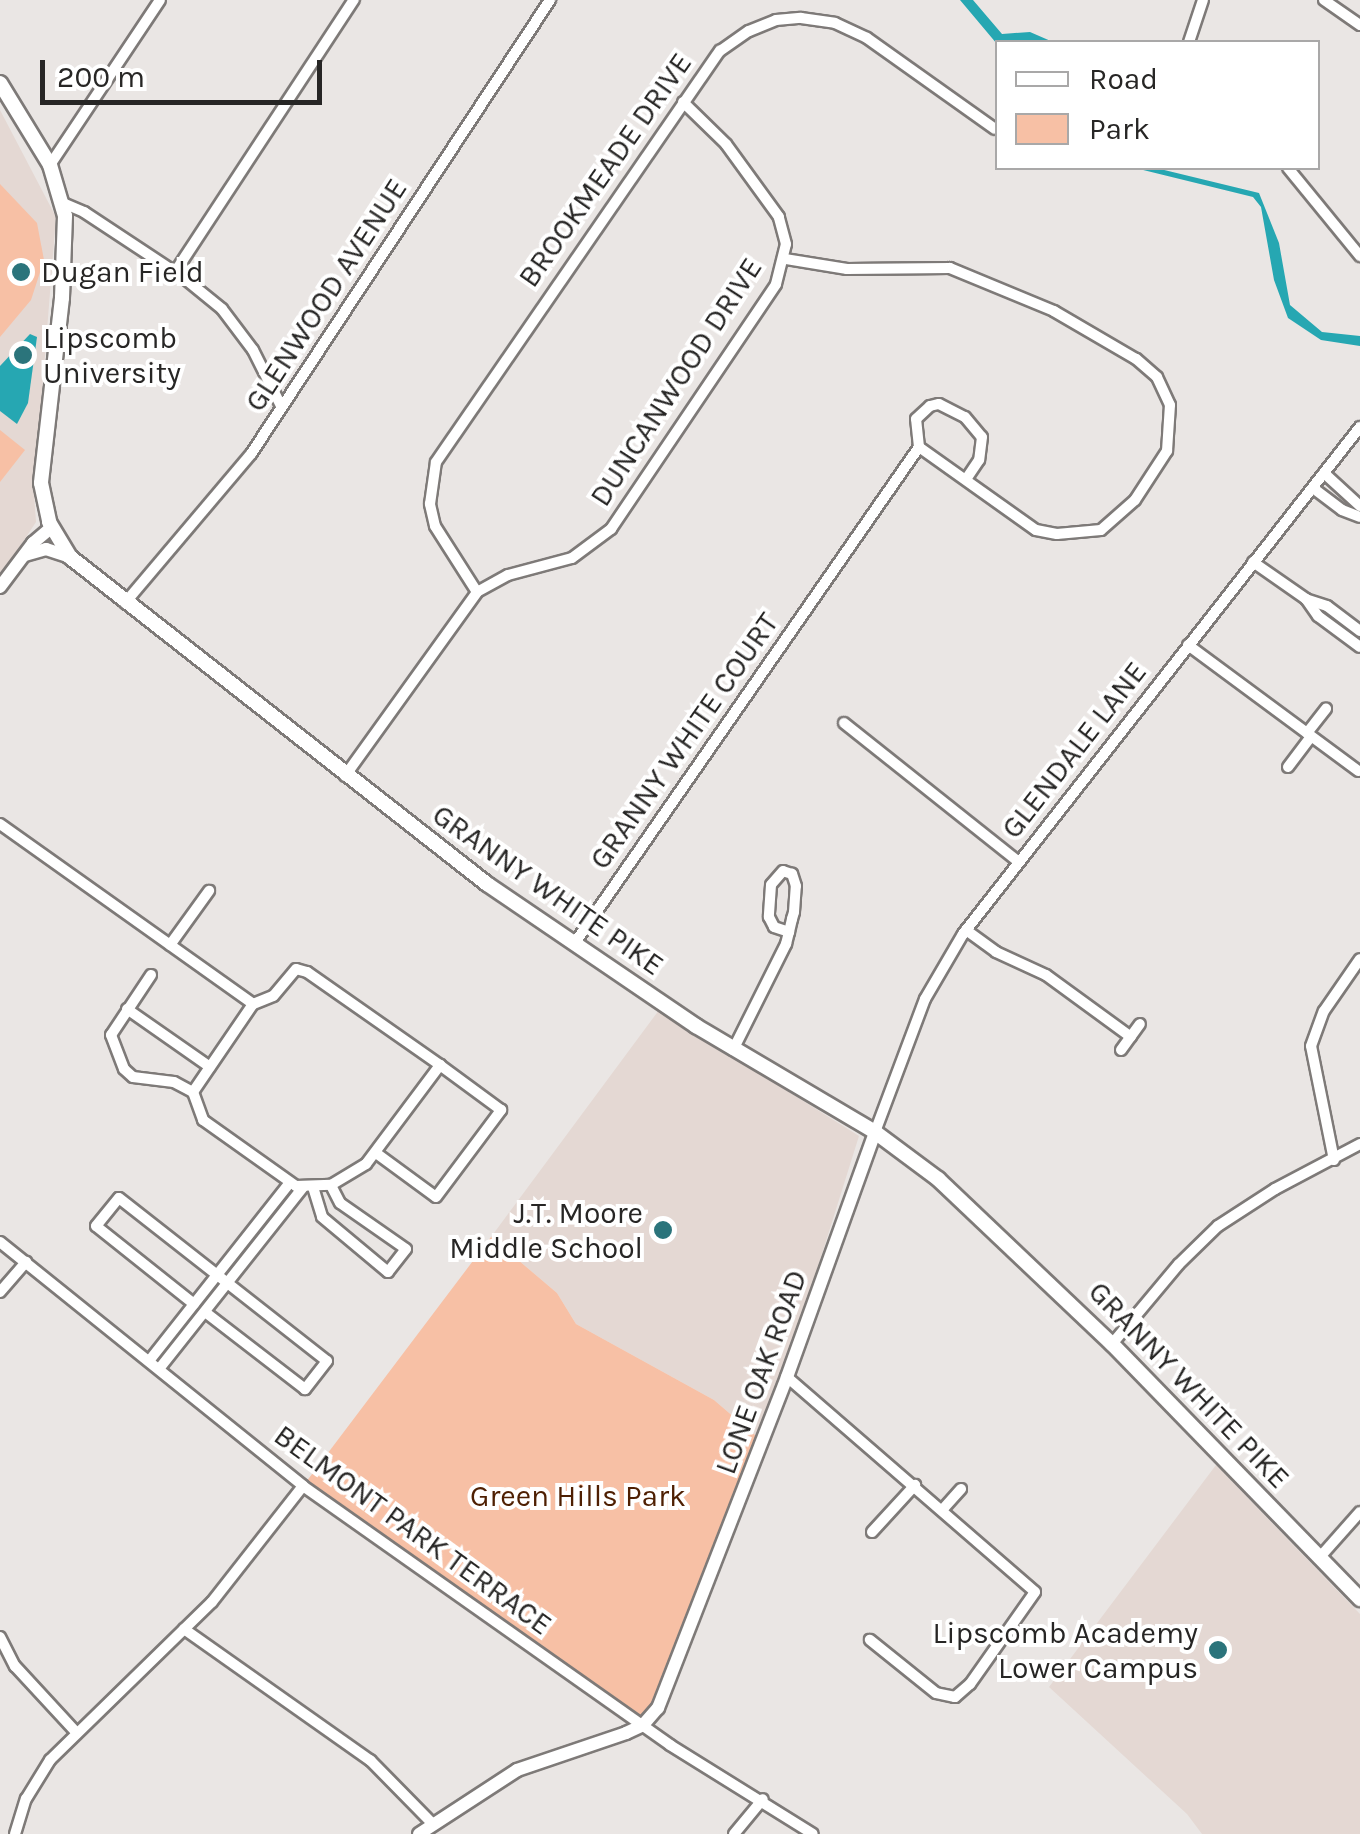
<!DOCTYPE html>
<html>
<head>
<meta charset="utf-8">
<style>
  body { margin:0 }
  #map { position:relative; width:1360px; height:1834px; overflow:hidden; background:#eae6e4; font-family:Karla,sans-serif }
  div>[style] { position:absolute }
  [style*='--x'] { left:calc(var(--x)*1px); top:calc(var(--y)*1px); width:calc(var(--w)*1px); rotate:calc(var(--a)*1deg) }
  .built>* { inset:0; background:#e4d8d3 }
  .green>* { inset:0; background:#f7c0a5 }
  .water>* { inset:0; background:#26a7b2 }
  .roads { filter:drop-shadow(2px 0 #7e7a78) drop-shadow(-2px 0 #7e7a78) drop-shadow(0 2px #7e7a78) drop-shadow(0 -2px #7e7a78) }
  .minor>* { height:10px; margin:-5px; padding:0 5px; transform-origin:5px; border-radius:5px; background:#fff }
  .tertiary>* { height:12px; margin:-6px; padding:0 6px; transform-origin:6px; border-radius:6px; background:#fff }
  .secondary>* { height:14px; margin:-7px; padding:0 7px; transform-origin:7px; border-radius:7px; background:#fff }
  .dots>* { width:28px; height:28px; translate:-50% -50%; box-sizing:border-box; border:5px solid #fff; border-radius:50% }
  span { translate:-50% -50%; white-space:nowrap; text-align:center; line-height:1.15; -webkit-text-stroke:8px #fff; paint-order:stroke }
  .street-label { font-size:30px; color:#272625 }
  .poi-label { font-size:30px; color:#272625 }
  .left { translate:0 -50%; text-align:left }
  .right { translate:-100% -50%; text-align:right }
  .park-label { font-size:30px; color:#4e1f02 }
  .legend { position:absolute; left:995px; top:40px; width:325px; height:130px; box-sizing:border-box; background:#fff; border:2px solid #a9a8a8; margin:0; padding:12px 18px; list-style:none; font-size:30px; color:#272625 }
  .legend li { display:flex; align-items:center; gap:20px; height:50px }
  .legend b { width:50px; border:2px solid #a9a8a8 }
  .scale { position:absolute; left:40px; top:60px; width:282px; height:45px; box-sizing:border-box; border:5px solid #272625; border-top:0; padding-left:12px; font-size:30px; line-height:35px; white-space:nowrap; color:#272625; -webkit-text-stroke:8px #fff; paint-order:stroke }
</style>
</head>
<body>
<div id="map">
  <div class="built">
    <i style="clip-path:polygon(0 110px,56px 217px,34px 494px,36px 522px,0 577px)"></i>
    <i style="clip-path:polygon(659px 1010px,859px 1136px,763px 1442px,714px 1400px,576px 1324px,557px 1293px,491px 1237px)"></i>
    <i style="clip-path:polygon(1216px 1465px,1360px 1614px,1360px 1834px,1202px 1834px,1187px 1814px,1049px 1687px)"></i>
  </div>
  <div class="green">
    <i style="clip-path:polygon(0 184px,37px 223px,44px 260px,31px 300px,0 337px)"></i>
    <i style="clip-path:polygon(0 430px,25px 450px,0 482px)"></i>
    <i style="clip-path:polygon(491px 1237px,557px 1293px,576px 1324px,714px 1400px,763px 1442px,673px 1679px,643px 1725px,303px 1486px)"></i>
  </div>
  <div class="water">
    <i style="clip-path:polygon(960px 0,973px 0,1002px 34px,1030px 32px,1053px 42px,997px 44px)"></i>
    <i style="clip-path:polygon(1135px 168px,1156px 168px,1259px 193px,1279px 243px,1290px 305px,1322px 332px,1360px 336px,1360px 346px,1321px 340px,1288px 318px,1274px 280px,1261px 207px,1253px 197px)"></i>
    <i style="clip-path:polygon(30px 334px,37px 337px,28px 403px,17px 424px,0 411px,0 366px)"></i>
  </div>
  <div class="roads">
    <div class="minor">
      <i style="--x:1324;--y:0;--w:44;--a:34.8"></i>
      <i style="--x:1189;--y:42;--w:44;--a:-71.6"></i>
      <i style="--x:50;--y:165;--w:198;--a:-56.3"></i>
      <i style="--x:1288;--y:168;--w:114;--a:50.7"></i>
      <i style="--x:63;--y:203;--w:23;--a:23"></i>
      <i style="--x:84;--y:212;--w:120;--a:33.4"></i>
      <i style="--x:184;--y:278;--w:49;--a:39.2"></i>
      <i style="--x:222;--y:309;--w:51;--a:52.9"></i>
      <i style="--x:253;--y:350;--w:63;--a:63.4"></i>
      <i style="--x:175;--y:272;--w:326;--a:-56.7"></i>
      <i style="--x:919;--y:447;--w:28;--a:-96"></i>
      <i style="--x:916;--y:419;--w:19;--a:-43"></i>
      <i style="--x:930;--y:406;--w:9;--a:-13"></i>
      <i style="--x:939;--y:404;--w:29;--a:27"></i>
      <i style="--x:965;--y:417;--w:26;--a:50"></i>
      <i style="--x:982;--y:437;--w:23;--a:97"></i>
      <i style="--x:979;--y:460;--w:22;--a:124"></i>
      <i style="--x:1324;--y:473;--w:49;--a:42.5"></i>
      <i style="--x:1313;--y:488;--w:36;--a:37"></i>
      <i style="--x:1342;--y:510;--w:19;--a:21"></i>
      <i style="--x:1253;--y:562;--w:65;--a:34.9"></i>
      <i style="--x:477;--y:592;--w:78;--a:-122.5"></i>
      <i style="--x:435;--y:526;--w:23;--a:-103"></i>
      <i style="--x:430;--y:504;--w:42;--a:-81.9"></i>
      <i style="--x:436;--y:462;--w:500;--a:-55.4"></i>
      <i style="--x:720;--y:51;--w:35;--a:-35"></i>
      <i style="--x:749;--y:31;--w:29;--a:-22"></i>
      <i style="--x:776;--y:20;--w:25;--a:-5"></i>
      <i style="--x:801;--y:18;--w:34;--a:8"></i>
      <i style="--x:835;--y:23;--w:35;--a:25"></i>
      <i style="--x:867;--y:38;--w:157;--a:35.4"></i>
      <i style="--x:125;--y:603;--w:195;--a:-49.8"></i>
      <i style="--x:251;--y:454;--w:544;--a:-56.63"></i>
      <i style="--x:1360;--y:631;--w:41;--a:-142.9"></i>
      <i style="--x:1327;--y:606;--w:22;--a:-162"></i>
      <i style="--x:1306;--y:599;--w:21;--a:55"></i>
      <i style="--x:1318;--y:616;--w:52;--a:36.4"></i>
      <i style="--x:1188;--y:645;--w:212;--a:36.5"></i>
      <i style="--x:844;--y:723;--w:223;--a:38.5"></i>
      <i style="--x:1307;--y:733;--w:31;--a:-52"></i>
      <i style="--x:1288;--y:767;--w:38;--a:-53"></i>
      <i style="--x:345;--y:776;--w:226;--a:-54.3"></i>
      <i style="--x:477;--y:592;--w:35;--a:-29"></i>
      <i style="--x:508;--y:575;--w:66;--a:-14.9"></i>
      <i style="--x:572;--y:558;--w:49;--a:-36.6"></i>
      <i style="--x:611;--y:529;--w:295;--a:-56"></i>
      <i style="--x:776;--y:284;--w:41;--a:-76"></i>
      <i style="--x:786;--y:244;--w:28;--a:-105"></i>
      <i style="--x:779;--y:217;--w:90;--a:-126"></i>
      <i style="--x:726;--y:144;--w:60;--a:-135.7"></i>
      <i style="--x:0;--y:824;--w:310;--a:35.4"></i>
      <i style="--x:966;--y:930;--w:37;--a:36"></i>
      <i style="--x:996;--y:952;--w:55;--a:24.7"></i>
      <i style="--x:1046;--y:975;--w:105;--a:36.1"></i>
      <i style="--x:574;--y:944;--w:605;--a:-55.23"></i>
      <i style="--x:919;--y:447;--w:143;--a:35.4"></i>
      <i style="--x:1036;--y:530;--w:21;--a:11"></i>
      <i style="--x:1057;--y:534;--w:44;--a:-5.2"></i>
      <i style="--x:1101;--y:530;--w:45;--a:-41.4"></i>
      <i style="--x:1135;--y:500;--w:59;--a:-56.9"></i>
      <i style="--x:1167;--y:451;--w:46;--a:-86.3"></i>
      <i style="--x:1170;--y:405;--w:31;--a:-115"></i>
      <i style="--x:1157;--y:377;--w:28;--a:-139"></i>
      <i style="--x:1136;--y:359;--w:95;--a:-149.7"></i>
      <i style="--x:1054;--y:311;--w:113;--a:-157.5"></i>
      <i style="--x:950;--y:268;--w:103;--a:179.4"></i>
      <i style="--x:847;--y:269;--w:63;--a:-170.8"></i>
      <i style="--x:170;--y:945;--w:67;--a:-54.2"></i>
      <i style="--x:151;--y:975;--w:72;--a:123.7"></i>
      <i style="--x:111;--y:1035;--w:36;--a:69"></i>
      <i style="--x:124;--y:1069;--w:12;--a:42"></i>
      <i style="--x:133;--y:1077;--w:41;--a:7"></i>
      <i style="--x:174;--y:1082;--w:21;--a:28"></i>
      <i style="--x:193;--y:1092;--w:30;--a:70"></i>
      <i style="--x:203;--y:1120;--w:114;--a:35.4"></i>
      <i style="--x:296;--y:1186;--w:35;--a:-2"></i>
      <i style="--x:331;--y:1185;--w:41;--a:-31"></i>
      <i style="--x:366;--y:1164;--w:124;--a:-53.2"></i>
      <i style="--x:440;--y:1065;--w:162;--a:-145"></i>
      <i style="--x:307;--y:972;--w:11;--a:-165"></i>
      <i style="--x:296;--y:969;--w:35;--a:130"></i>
      <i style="--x:273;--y:996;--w:22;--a:158"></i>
      <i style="--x:253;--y:1004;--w:107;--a:124.3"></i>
      <i style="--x:127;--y:1009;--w:101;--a:34.9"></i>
      <i style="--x:733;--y:1050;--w:119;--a:-63.4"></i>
      <i style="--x:786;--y:944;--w:12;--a:-76"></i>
      <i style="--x:789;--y:932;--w:13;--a:-77"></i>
      <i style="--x:792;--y:919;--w:7;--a:-74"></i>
      <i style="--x:794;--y:912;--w:26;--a:-86"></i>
      <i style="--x:796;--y:886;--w:13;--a:-108"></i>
      <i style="--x:792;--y:874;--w:9;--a:-162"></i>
      <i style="--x:783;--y:871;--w:18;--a:131"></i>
      <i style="--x:771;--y:885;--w:32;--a:94"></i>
      <i style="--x:769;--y:917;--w:11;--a:63"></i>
      <i style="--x:774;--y:927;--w:16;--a:18"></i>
      <i style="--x:1121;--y:1050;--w:32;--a:-54"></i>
      <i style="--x:875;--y:1132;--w:142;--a:-69.4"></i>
      <i style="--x:925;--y:999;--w:75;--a:-59.7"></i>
      <i style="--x:963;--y:934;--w:644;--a:-51.94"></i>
      <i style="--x:376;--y:1153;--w:74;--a:36.3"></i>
      <i style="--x:436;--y:1197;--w:109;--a:-53.2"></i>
      <i style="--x:501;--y:1110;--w:76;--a:-143.6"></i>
      <i style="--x:1334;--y:1160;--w:116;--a:-101.4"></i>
      <i style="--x:1311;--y:1046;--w:37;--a:-70"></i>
      <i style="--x:1324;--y:1011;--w:63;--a:-55.3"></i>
      <i style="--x:313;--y:1187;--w:31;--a:73"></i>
      <i style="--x:322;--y:1217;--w:86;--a:39.8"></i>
      <i style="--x:388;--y:1272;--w:29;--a:-52"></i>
      <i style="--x:406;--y:1249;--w:80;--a:-145.1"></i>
      <i style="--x:340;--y:1203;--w:20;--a:-117"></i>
      <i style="--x:0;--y:1242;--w:389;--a:38.8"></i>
      <i style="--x:303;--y:1486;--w:449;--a:35.2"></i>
      <i style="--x:670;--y:1745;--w:168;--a:31.9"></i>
      <i style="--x:0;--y:1292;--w:40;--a:-49"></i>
      <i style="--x:194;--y:1304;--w:125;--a:-141.5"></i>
      <i style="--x:96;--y:1226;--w:36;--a:-51"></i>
      <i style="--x:119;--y:1198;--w:264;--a:38.1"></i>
      <i style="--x:327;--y:1361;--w:36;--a:128"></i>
      <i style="--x:305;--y:1389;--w:126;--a:-142.4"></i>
      <i style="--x:1112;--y:1344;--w:104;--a:-50.1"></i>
      <i style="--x:1179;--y:1264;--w:54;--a:-44.3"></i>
      <i style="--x:1218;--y:1226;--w:68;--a:-33"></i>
      <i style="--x:1275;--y:1189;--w:96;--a:-27.9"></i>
      <i style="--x:149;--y:1361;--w:226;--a:-51.7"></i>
      <i style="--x:159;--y:1369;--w:232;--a:-51.6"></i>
      <i style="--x:787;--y:1377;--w:328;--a:40.9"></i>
      <i style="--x:1035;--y:1592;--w:113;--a:125.2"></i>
      <i style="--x:970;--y:1684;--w:20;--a:139"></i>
      <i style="--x:955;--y:1697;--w:19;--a:-168"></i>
      <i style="--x:936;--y:1693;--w:85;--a:-141.2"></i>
      <i style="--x:943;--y:1509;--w:27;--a:-48"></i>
      <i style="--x:872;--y:1532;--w:64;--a:-47.5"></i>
      <i style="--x:1320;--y:1557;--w:60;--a:-48.4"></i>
      <i style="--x:184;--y:1629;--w:228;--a:35.2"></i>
      <i style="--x:370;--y:1760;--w:90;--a:45.5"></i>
      <i style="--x:0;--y:1637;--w:33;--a:63"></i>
      <i style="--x:15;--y:1666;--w:90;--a:47.3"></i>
      <i style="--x:15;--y:1834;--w:37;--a:-73"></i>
      <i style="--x:26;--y:1799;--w:46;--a:-58.4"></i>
      <i style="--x:50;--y:1760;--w:226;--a:-44.3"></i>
      <i style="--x:212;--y:1602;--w:147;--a:-51.9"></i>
      <i style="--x:734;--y:1834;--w:45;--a:-50.4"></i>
    </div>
    <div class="tertiary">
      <i style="--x:25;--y:555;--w:22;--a:-16"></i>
      <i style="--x:46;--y:549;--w:25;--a:18"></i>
      <i style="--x:0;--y:587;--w:55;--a:-53.1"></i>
      <i style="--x:33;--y:543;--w:23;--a:-40"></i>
      <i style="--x:419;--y:1834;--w:117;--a:-33.1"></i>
      <i style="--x:517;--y:1770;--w:115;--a:-18.7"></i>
      <i style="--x:626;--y:1733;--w:19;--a:-25"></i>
      <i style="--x:643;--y:1725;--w:23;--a:-49"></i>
      <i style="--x:658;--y:1708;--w:355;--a:-68.7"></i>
      <i style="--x:787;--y:1377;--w:260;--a:-70.2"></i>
    </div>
    <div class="secondary">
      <i style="--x:0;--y:83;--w:96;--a:58.6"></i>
      <i style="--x:50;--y:165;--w:53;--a:73.6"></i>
      <i style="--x:65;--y:216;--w:82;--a:92.1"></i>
      <i style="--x:62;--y:298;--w:186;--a:96.5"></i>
      <i style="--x:41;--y:483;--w:40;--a:78"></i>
      <i style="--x:49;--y:522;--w:41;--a:59"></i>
      <i style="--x:70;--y:557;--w:530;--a:38.1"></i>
      <i style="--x:487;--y:884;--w:253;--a:34.2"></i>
      <i style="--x:696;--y:1026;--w:208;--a:30.6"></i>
      <i style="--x:875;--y:1132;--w:79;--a:36.7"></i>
      <i style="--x:938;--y:1179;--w:240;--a:43.5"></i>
      <i style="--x:1112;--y:1344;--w:356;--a:45.8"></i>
    </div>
  </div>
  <div class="dots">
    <i style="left:21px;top:272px;background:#2b747b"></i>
    <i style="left:23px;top:355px;background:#2b747b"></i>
    <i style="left:663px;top:1230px;background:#2b747b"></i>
    <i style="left:1218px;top:1650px;background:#2b747b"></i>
  </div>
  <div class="street-label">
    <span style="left:605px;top:170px;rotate:-55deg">BROOKMEADE DRIVE</span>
    <span style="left:326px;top:295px;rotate:-57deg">GLENWOOD AVENUE</span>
    <span style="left:676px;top:382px;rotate:-57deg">DUNCANWOOD DRIVE</span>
    <span style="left:684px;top:741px;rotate:-55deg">GRANNY WHITE COURT</span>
    <span style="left:1074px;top:750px;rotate:-52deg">GLENDALE LANE</span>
    <span style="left:548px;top:890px;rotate:35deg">GRANNY WHITE PIKE</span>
    <span style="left:761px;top:1372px;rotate:-70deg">LONE OAK ROAD</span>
    <span style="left:1189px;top:1385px;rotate:46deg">GRANNY WHITE PIKE</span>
    <span style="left:413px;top:1530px;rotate:36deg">BELMONT PARK TERRACE</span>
  </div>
  <div class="poi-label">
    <span class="left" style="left:41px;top:272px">Dugan Field</span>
    <span class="left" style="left:43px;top:355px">Lipscomb<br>University</span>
    <span class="right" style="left:643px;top:1230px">J.T. Moore<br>Middle School</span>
    <span class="right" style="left:1198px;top:1650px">Lipscomb Academy<br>Lower Campus</span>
  </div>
  <div class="park-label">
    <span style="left:578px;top:1496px">Green Hills Park</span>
  </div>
  <ul class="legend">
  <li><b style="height:12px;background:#fff"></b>Road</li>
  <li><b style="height:28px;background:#f7c0a5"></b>Park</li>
  </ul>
  <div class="scale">200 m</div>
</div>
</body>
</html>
